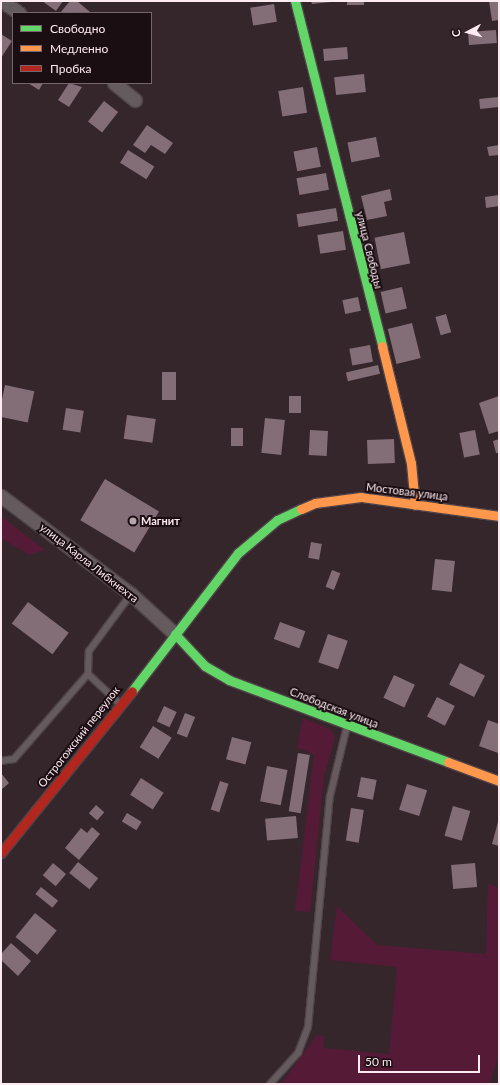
<!DOCTYPE html>
<html>
<head>
<meta charset="utf-8">
<style>
  body { margin:0 }
  #map { position:relative; width:500px; height:1085px; overflow:hidden; background:#35262c; font-family:Lato,sans-serif }
  div>[style] { position:absolute }
  [style*='--x'] { left:calc(var(--x)*1px); top:calc(var(--y)*1px); width:calc(var(--w)*1px); rotate:calc(var(--a)*1deg) }
  .green>* { inset:0; background:#551b36 }
  .building>* { inset:0; background:#836d76; transform-origin:0 0 }
  .roads { filter:drop-shadow(1px 0 #4f4348) drop-shadow(-1px 0 #4f4348) drop-shadow(0 1px #4f4348) drop-shadow(0 -1px #4f4348) }
  .lane>* { height:6px; margin:-3px; padding:0 3px; transform-origin:3px; border-radius:3px; background:#655a5e }
  .street>* { height:13px; margin:-6.5px; padding:0 6.5px; transform-origin:6.5px; border-radius:6.5px; background:#655a5e }
  .fast>* { height:9px; margin:-4.5px; padding:0 4.5px; transform-origin:4.5px; border-radius:4.5px; background:#63d668 }
  .slow>* { height:9px; margin:-4.5px; padding:0 4.5px; transform-origin:4.5px; border-radius:4.5px; background:#ff974d }
  .jam>* { height:9px; margin:-4.5px; padding:0 4.5px; transform-origin:4.5px; border-radius:4.5px; background:#b3261e }
  .dots>* { width:11px; height:11px; translate:-50% -50%; box-sizing:border-box; border:2px solid #1a0e13; border-radius:50% }
  span { translate:-50% -50%; white-space:nowrap; text-align:center; line-height:1.15; -webkit-text-stroke:4px #1a0e13; paint-order:stroke }
  .street-label { font-size:11px; color:#feeaf1 }
  .poi-label { font-size:11px; color:#feeaf1; font-weight:700 }
  .left { translate:0 -50%; text-align:left }
  .frame { position:absolute; inset:0; border:2px solid #feeaf1; pointer-events:none }
  .legend { position:absolute; left:12px; top:12px; width:140px; height:72px; box-sizing:border-box; background:#1a0e13; border:1px solid #75666c; margin:0; padding:5px 7px; list-style:none; font-size:12px; color:#feeaf1 }
  .legend li { display:flex; align-items:center; gap:8px; height:20px }
  .legend b { width:20px; border:1px solid #75666c }
  .north { position:absolute; left:448px; top:12px; width:40px; height:40px; -webkit-text-stroke:3px #1a0e13; paint-order:stroke; rotate:264deg; font-size:11px; font-weight:700; line-height:16px; text-align:center; color:#feeaf1 }
  .north::after { content:''; display:block; margin:auto; width:14px; height:18px; background:#feeaf1; clip-path:polygon(50% 0,100% 100%,50% 72%,0 100%) }
  .scale { position:absolute; left:358px; top:1055px; width:122px; height:18px; box-sizing:border-box; border:2px solid #feeaf1; border-top:0; padding-left:5px; font-size:12px; line-height:14px; white-space:nowrap; color:#feeaf1; -webkit-text-stroke:3px #1a0e13; paint-order:stroke }
</style>
</head>
<body>
<div id="map">
  <div class="green">
    <i style="clip-path:polygon(1px 516px,45px 550px,29px 555px,1px 538px)"></i>
    <i style="clip-path:polygon(303px 718px,330px 729px,335px 737px,324px 777px,310px 912px,295px 911px,314px 755px,297px 747px)"></i>
    <i style="clip-path:polygon(488px 884px,499px 887px,499px 1056px,489px 1084px,281px 1084px,317px 1035px,324px 1036px,323px 1048px,389px 1054px,397px 967px,330px 960px,337px 906px,377px 945px,486px 954px)"></i>
  </div>
  <div class="building">
    <i style="clip-path:polygon(42px 1px,63px 1px,56px 11px)"></i>
    <i style="clip-path:polygon(70px 1px,77px 1px,90px 12px,60px 13px)"></i>
    <i style="clip-path:polygon(311px 1px,331px 1px,331px 2px,312px 4px)"></i>
    <i style="left:347px;top:1px;width:17px;height:4px"></i>
    <i style="clip-path:polygon(489px 1px,499px 1px,499px 20px,492px 21px)"></i>
    <i style="left:274px;top:4px;width:18px;height:24px;rotate:81deg"></i>
    <i style="left:496px;top:30px;width:13px;height:28px;rotate:86deg"></i>
    <i style="clip-path:polygon(1px 34px,12px 41px,1px 58px)"></i>
    <i style="left:347px;top:47px;width:12px;height:24px;rotate:85deg"></i>
    <i style="left:364px;top:74px;width:18px;height:30px;rotate:84deg"></i>
    <i style="clip-path:polygon(28px 83px,43px 83px,39px 90px)"></i>
    <i style="clip-path:polygon(69px 83px,82px 87px,69px 107px,58px 100px)"></i>
    <i style="left:303px;top:87px;width:26px;height:25px;rotate:81deg"></i>
    <i style="left:498px;top:97px;width:10px;height:19px;rotate:84deg"></i>
    <i style="left:104px;top:101px;width:18px;height:26px;rotate:38deg"></i>
    <i style="clip-path:polygon(147px 125px,173px 143px,165px 154px,151px 145px,145px 153px,133px 145px)"></i>
    <i style="left:376px;top:137px;width:20px;height:29px;rotate:79deg"></i>
    <i style="clip-path:polygon(499px 145px,499px 155px,489px 156px,487px 147px)"></i>
    <i style="left:317px;top:147px;width:20px;height:24px;rotate:79deg"></i>
    <i style="left:128px;top:150px;width:31px;height:15px;rotate:32deg"></i>
    <i style="left:326px;top:173px;width:17px;height:30px;rotate:80deg"></i>
    <i style="clip-path:polygon(390px 189px,392px 200px,384px 202px,387px 216px,367px 220px,361px 196px)"></i>
    <i style="clip-path:polygon(499px 195px,499px 206px,486px 208px,485px 197px)"></i>
    <i style="left:336px;top:208px;width:13px;height:40px;rotate:81deg"></i>
    <i style="left:343px;top:231px;width:19px;height:26px;rotate:81deg"></i>
    <i style="left:404px;top:232px;width:32px;height:30px;rotate:79deg"></i>
    <i style="left:402px;top:287px;width:22px;height:22px;rotate:77deg"></i>
    <i style="left:358px;top:297px;width:14px;height:16px;rotate:78deg"></i>
    <i style="left:446px;top:314px;width:19px;height:11px;rotate:74deg"></i>
    <i style="left:412px;top:323px;width:36px;height:25px;rotate:76deg"></i>
    <i style="left:370px;top:345px;width:17px;height:21px;rotate:80deg"></i>
    <i style="left:378px;top:365px;width:9px;height:33px;rotate:77deg"></i>
    <i style="left:162px;top:372px;width:14px;height:28px"></i>
    <i style="left:5px;top:385px;width:30px;height:32px;rotate:12deg"></i>
    <i style="left:289px;top:396px;width:12px;height:17px"></i>
    <i style="clip-path:polygon(499px 396px,499px 431px,489px 434px,479px 403px)"></i>
    <i style="left:66px;top:408px;width:18px;height:22px;rotate:9deg"></i>
    <i style="left:127px;top:415px;width:29px;height:24px;rotate:8deg"></i>
    <i style="left:265px;top:418px;width:20px;height:35px;rotate:6deg"></i>
    <i style="left:231px;top:428px;width:12px;height:18px"></i>
    <i style="left:310px;top:430px;width:18px;height:25px;rotate:3deg"></i>
    <i style="left:475px;top:430px;width:25px;height:16px;rotate:79deg"></i>
    <i style="left:394px;top:439px;width:24px;height:27px;rotate:88deg"></i>
    <i style="clip-path:polygon(499px 439px,499px 453px,496px 453px,493px 441px)"></i>
    <i style="left:105px;top:479px;width:63px;height:48px;rotate:31deg"></i>
    <i style="left:311px;top:542px;width:11px;height:16px;rotate:10deg"></i>
    <i style="left:435px;top:559px;width:20px;height:31px;rotate:6deg"></i>
    <i style="left:332px;top:570px;width:9px;height:18px;rotate:21deg"></i>
    <i style="left:28px;top:602px;width:51px;height:27px;rotate:37deg"></i>
    <i style="left:280px;top:622px;width:27px;height:18px;rotate:20deg"></i>
    <i style="left:328px;top:634px;width:21px;height:30px;rotate:19deg"></i>
    <i style="left:460px;top:663px;width:28px;height:24px;rotate:27deg"></i>
    <i style="left:394px;top:675px;width:23px;height:25px;rotate:25deg"></i>
    <i style="left:437px;top:697px;width:20px;height:22px;rotate:27deg"></i>
    <i style="left:164px;top:706px;width:14px;height:17px;rotate:25deg"></i>
    <i style="left:185px;top:713px;width:11px;height:22px;rotate:22deg"></i>
    <i style="clip-path:polygon(488px 720px,499px 724px,498px 753px,479px 746px)"></i>
    <i style="left:153px;top:726px;width:22px;height:25px;rotate:32deg"></i>
    <i style="left:232px;top:737px;width:20px;height:23px;rotate:15deg"></i>
    <i style="left:298px;top:753px;width:12px;height:59px;rotate:9deg"></i>
    <i style="left:267px;top:766px;width:21px;height:36px;rotate:11deg"></i>
    <i style="clip-path:polygon(1px 773px,9px 783px,1px 790px)"></i>
    <i style="left:361px;top:777px;width:16px;height:20px;rotate:11deg"></i>
    <i style="left:141px;top:778px;width:27px;height:20px;rotate:33deg"></i>
    <i style="left:220px;top:781px;width:9px;height:30px;rotate:18deg"></i>
    <i style="left:407px;top:784px;width:21px;height:27px;rotate:17deg"></i>
    <i style="left:96px;top:805px;width:11px;height:11px;rotate:41deg"></i>
    <i style="left:453px;top:806px;width:18px;height:31px;rotate:16deg"></i>
    <i style="left:351px;top:808px;width:13px;height:33px;rotate:9deg"></i>
    <i style="left:127px;top:813px;width:17px;height:10px;rotate:31deg"></i>
    <i style="left:296px;top:816px;width:22px;height:31px;rotate:85deg"></i>
    <i style="clip-path:polygon(499px 818px,499px 846px,492px 844px)"></i>
    <i style="clip-path:polygon(92px 827px,100px 834px,79px 860px,65px 848px,81px 828px,87px 833px)"></i>
    <i style="left:78px;top:862px;width:26px;height:14px;rotate:39deg"></i>
    <i style="left:53px;top:863px;width:17px;height:16px;rotate:40deg"></i>
    <i style="left:475px;top:863px;width:24px;height:24px;rotate:85deg"></i>
    <i style="left:41px;top:887px;width:22px;height:9px;rotate:39deg"></i>
    <i style="left:35px;top:913px;width:28px;height:31px;rotate:39deg"></i>
    <i style="clip-path:polygon(11px 943px,31px 961px,18px 976px,1px 960px,1px 954px)"></i>
  </div>
  <div class="roads">
    <div class="lane">
      <i style="--x:88;--y:674;--w:42;--a:43.1"></i>
      <i style="--x:1;--y:761;--w:13;--a:-9"></i>
      <i style="--x:14;--y:759;--w:113;--a:-49"></i>
      <i style="--x:88;--y:674;--w:23;--a:-88"></i>
      <i style="--x:89;--y:651;--w:71;--a:-53.6"></i>
      <i style="--x:270;--y:1084;--w:42;--a:-47.9"></i>
      <i style="--x:298;--y:1053;--w:28;--a:-69"></i>
      <i style="--x:308;--y:1027;--w:232;--a:-84.6"></i>
      <i style="--x:330;--y:796;--w:72;--a:-76.3"></i>
    </div>
    <div class="street">
      <i style="--x:2;--y:1;--w:21;--a:35"></i>
      <i style="--x:114;--y:83;--w:27;--a:39"></i>
      <i style="--x:1;--y:496;--w:163;--a:37"></i>
      <i style="--x:131;--y:594;--w:59;--a:42.3"></i>
    </div>
    <div class="fast">
      <i style="--x:295;--y:1;--w:356;--a:75.8"></i>
      <i style="--x:175;--y:634;--w:44;--a:46.8"></i>
      <i style="--x:205;--y:666;--w:28;--a:30"></i>
      <i style="--x:229;--y:680;--w:234;--a:20.5"></i>
      <i style="--x:132;--y:691;--w:174;--a:-52.5"></i>
      <i style="--x:238;--y:553;--w:51;--a:-40.2"></i>
      <i style="--x:277;--y:520;--w:26;--a:-25"></i>
    </div>
    <div class="slow">
      <i style="--x:382;--y:346;--w:121;--a:76.1"></i>
      <i style="--x:411;--y:463;--w:42;--a:84.6"></i>
      <i style="--x:301;--y:509;--w:15;--a:-23"></i>
      <i style="--x:315;--y:503;--w:46;--a:-7.4"></i>
      <i style="--x:361;--y:497;--w:139;--a:7.8"></i>
      <i style="--x:448;--y:762;--w:54;--a:20.4"></i>
    </div>
    <div class="jam">
      <i style="--x:1;--y:853;--w:208;--a:-51"></i>
    </div>
  </div>
  <div class="dots">
    <i style="left:133px;top:521px;background:#b8a5ac"></i>
  </div>
  <div class="street-label">
    <span style="left:369px;top:250px;rotate:76deg">улица Свободы</span>
    <span style="left:407px;top:492px;rotate:7deg">Мостовая улица</span>
    <span style="left:89px;top:563px;rotate:38deg">улица Карла Либкнехта</span>
    <span style="left:334px;top:708px;rotate:21deg">Слободская улица</span>
    <span style="left:79px;top:737px;rotate:-52deg">Острогожский переулок</span>
  </div>
  <div class="poi-label">
    <span class="left" style="left:141px;top:521px">Магнит</span>
  </div>
  <div class="frame"></div>
  <ul class="legend">
  <li><b style="height:5px;background:#63d668"></b>Свободно</li>
  <li><b style="height:5px;background:#ff974d"></b>Медленно</li>
  <li><b style="height:5px;background:#b3261e"></b>Пробка</li>
  </ul>
  <div class="north">С</div>
  <div class="scale">50 m</div>
</div>
</body>
</html>
